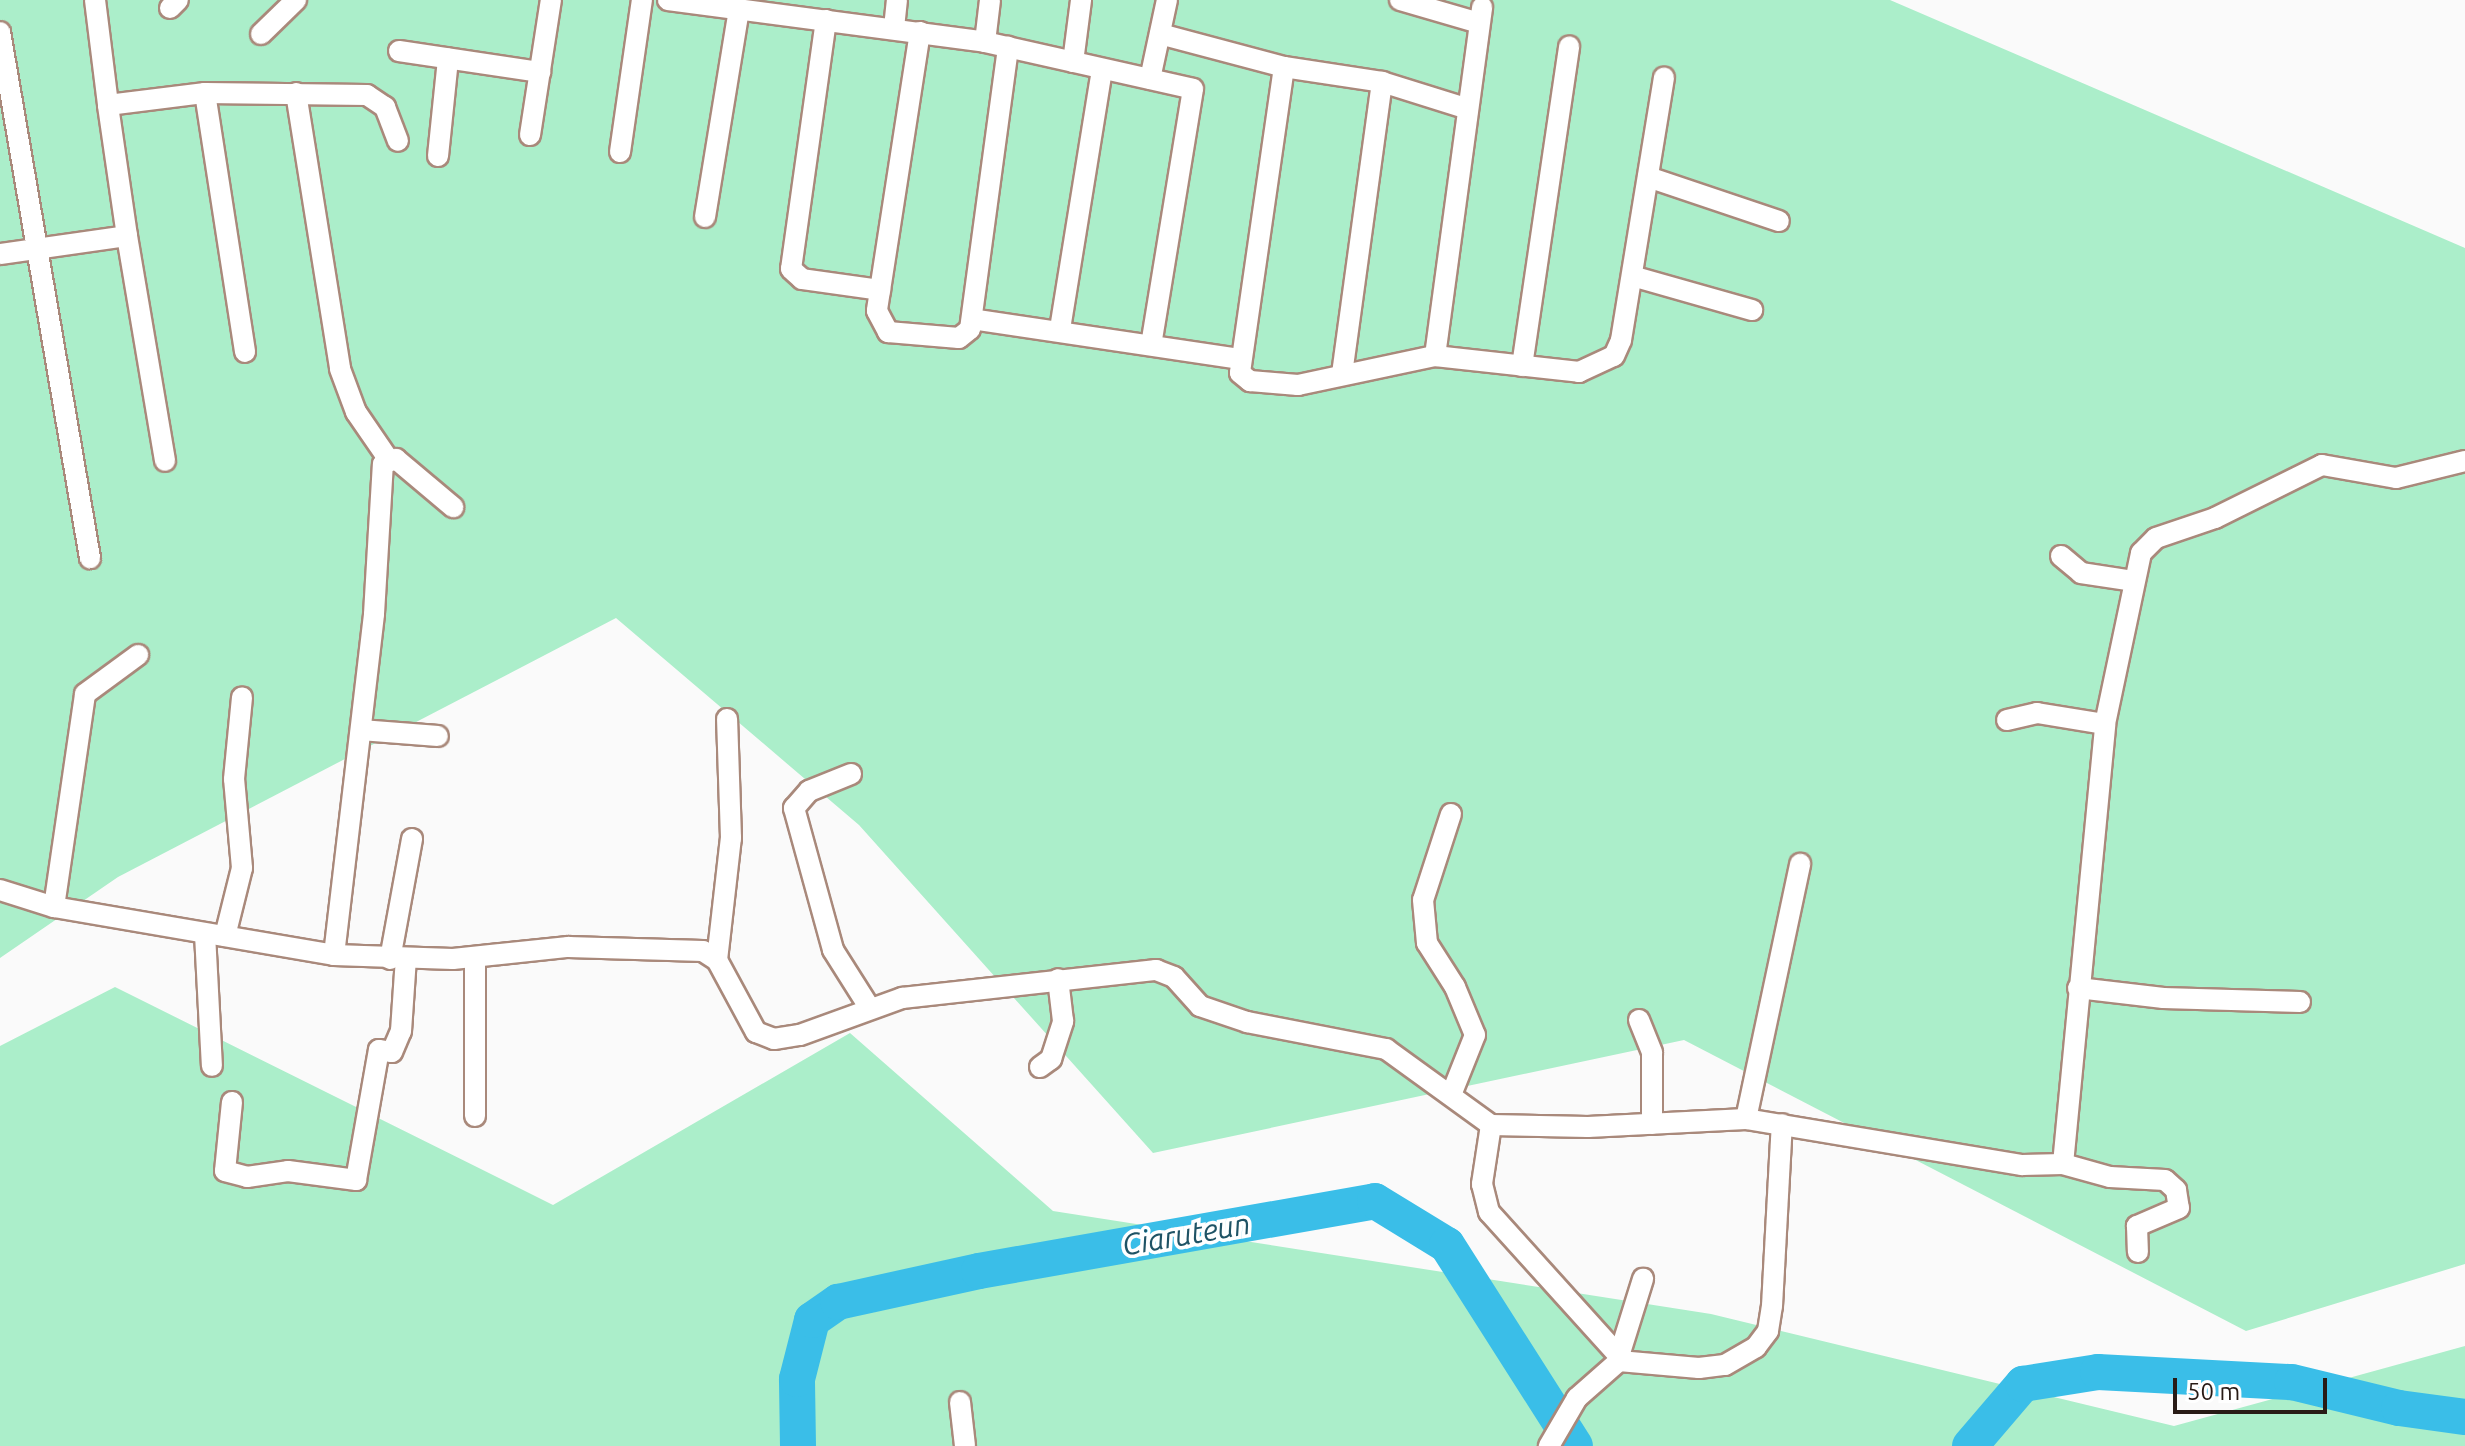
<!DOCTYPE html>
<html>
<head>
<meta charset="utf-8">
<style>
  body { margin:0 }
  #map { position:relative; width:2465px; height:1446px; overflow:hidden; background:#fafafa; font-family:Ubuntu,sans-serif }
  div>[style] { position:absolute }
  [style*='--x'] { left:calc(var(--x)*1px); top:calc(var(--y)*1px); width:calc(var(--w)*1px); rotate:calc(var(--a)*1deg) }
  .green>* { inset:0; background:#abeeca }
  .river>* { height:36px; margin:-18px; padding:0 18px; transform-origin:18px; border-radius:18px; background:#3abee8 }
  .roads { filter:drop-shadow(2px 0 #a9897b) drop-shadow(-2px 0 #a9897b) drop-shadow(0 2px #a9897b) drop-shadow(0 -2px #a9897b) }
  .street>* { height:20px; margin:-10px; padding:0 10px; transform-origin:10px; border-radius:10px; background:#fff }
  span { translate:-50% -50%; white-space:nowrap; text-align:center; line-height:1.15; -webkit-text-stroke:7px #fff; paint-order:stroke }
  .water-label { font-size:30px; color:#1f5365; font-style:italic }
  .scale { position:absolute; left:2173px; top:1378px; width:154px; height:36px; box-sizing:border-box; border:4px solid #281b16; border-top:0; padding-left:10px; font-size:24px; line-height:28px; white-space:nowrap; color:#281b16; -webkit-text-stroke:6px #fff; paint-order:stroke }
</style>
</head>
<body>
<div id="map">
  <div class="green">
    <i style="clip-path:polygon(0 0,1890px 0,2465px 248px,2465px 1264px,2246px 1331px,1684px 1040px,1153px 1153px,859px 825px,616px 618px,118px 877px,0 958px)"></i>
    <i style="clip-path:polygon(115px 987px,553px 1205px,850px 1033px,1053px 1211px,1711px 1314px,2174px 1426px,2465px 1346px,2465px 1446px,0 1446px,0 1046px)"></i>
  </div>
  <div class="river">
    <i style="--x:798;--y:1446;--w:67;--a:-90.9"></i>
    <i style="--x:797;--y:1379;--w:61;--a:-75.7"></i>
    <i style="--x:812;--y:1320;--w:32;--a:-35"></i>
    <i style="--x:838;--y:1302;--w:144;--a:-12.4"></i>
    <i style="--x:979;--y:1271;--w:402;--a:-10"></i>
    <i style="--x:1375;--y:1201;--w:84;--a:31.4"></i>
    <i style="--x:1447;--y:1245;--w:238;--a:57.5"></i>
    <i style="--x:1970;--y:1446;--w:82;--a:-49.5"></i>
    <i style="--x:2023;--y:1384;--w:76;--a:-9.1"></i>
    <i style="--x:2098;--y:1372;--w:194;--a:3"></i>
    <i style="--x:2292;--y:1382;--w:110;--a:13.7"></i>
    <i style="--x:2399;--y:1408;--w:67;--a:7.8"></i>
  </div>
  <div class="roads">
    <div class="street">
      <i style="--x:95;--y:0;--w:106;--a:82.9"></i>
      <i style="--x:668;--y:0;--w:320;--a:7.5"></i>
      <i style="--x:985;--y:42;--w:213;--a:12.7"></i>
      <i style="--x:1193;--y:89;--w:259;--a:99.3"></i>
      <i style="--x:1400;--y:0;--w:82;--a:16.2"></i>
      <i style="--x:170;--y:8;--w:11;--a:-45"></i>
      <i style="--x:826;--y:20;--w:251;--a:98"></i>
      <i style="--x:791;--y:269;--w:15;--a:42"></i>
      <i style="--x:802;--y:279;--w:79;--a:8"></i>
      <i style="--x:894;--y:28;--w:28;--a:-84"></i>
      <i style="--x:0;--y:32;--w:534;--a:80.29"></i>
      <i style="--x:920;--y:32;--w:282;--a:98.8"></i>
      <i style="--x:877;--y:311;--w:24;--a:62"></i>
      <i style="--x:888;--y:332;--w:71;--a:4.8"></i>
      <i style="--x:959;--y:338;--w:14;--a:-39"></i>
      <i style="--x:970;--y:329;--w:285;--a:-82.3"></i>
      <i style="--x:261;--y:34;--w:49;--a:-44.2"></i>
      <i style="--x:1160;--y:34;--w:128;--a:14.9"></i>
      <i style="--x:1284;--y:67;--w:99;--a:8.7"></i>
      <i style="--x:1382;--y:82;--w:90;--a:17.4"></i>
      <i style="--x:985;--y:42;--w:42;--a:-83.2"></i>
      <i style="--x:399;--y:51;--w:143;--a:8.5"></i>
      <i style="--x:1073;--y:62;--w:63;--a:-82.6"></i>
      <i style="--x:1284;--y:67;--w:309;--a:98.2"></i>
      <i style="--x:1240;--y:373;--w:13;--a:39"></i>
      <i style="--x:1250;--y:381;--w:48;--a:4.8"></i>
      <i style="--x:1298;--y:385;--w:140;--a:-12"></i>
      <i style="--x:1435;--y:356;--w:145;--a:6.3"></i>
      <i style="--x:1579;--y:372;--w:38;--a:-25"></i>
      <i style="--x:1614;--y:356;--w:17;--a:-66"></i>
      <i style="--x:1621;--y:340;--w:266;--a:-80.7"></i>
      <i style="--x:1150;--y:79;--w:81;--a:-77.9"></i>
      <i style="--x:205;--y:93;--w:262;--a:81.2"></i>
      <i style="--x:296;--y:93;--w:279;--a:80.9"></i>
      <i style="--x:340;--y:369;--w:46;--a:69.6"></i>
      <i style="--x:356;--y:412;--w:58;--a:55.5"></i>
      <i style="--x:530;--y:135;--w:137;--a:-81.2"></i>
      <i style="--x:620;--y:152;--w:154;--a:-81.8"></i>
      <i style="--x:438;--y:156;--w:98;--a:-84.1"></i>
      <i style="--x:1648;--y:177;--w:138;--a:18.6"></i>
      <i style="--x:705;--y:217;--w:211;--a:-80.7"></i>
      <i style="--x:127;--y:236;--w:228;--a:80.4"></i>
      <i style="--x:0;--y:254;--w:128;--a:-8.1"></i>
      <i style="--x:127;--y:236;--w:132;--a:-98.3"></i>
      <i style="--x:108;--y:105;--w:98;--a:-7.1"></i>
      <i style="--x:205;--y:93;--w:162;--a:0.7"></i>
      <i style="--x:367;--y:95;--w:22;--a:34"></i>
      <i style="--x:385;--y:107;--w:36;--a:69"></i>
      <i style="--x:1632;--y:276;--w:125;--a:15.8"></i>
      <i style="--x:972;--y:319;--w:272;--a:8.5"></i>
      <i style="--x:1060;--y:329;--w:263;--a:-80.8"></i>
      <i style="--x:1435;--y:356;--w:352;--a:-82.3"></i>
      <i style="--x:1522;--y:366;--w:323;--a:-81.6"></i>
      <i style="--x:1342;--y:374;--w:295;--a:-82.2"></i>
      <i style="--x:2061;--y:556;--w:26;--a:40"></i>
      <i style="--x:2081;--y:573;--w:54;--a:8.6"></i>
      <i style="--x:2007;--y:720;--w:31;--a:-13"></i>
      <i style="--x:2037;--y:713;--w:69;--a:9.2"></i>
      <i style="--x:361;--y:730;--w:77;--a:4.5"></i>
      <i style="--x:851;--y:774;--w:45;--a:158"></i>
      <i style="--x:809;--y:791;--w:23;--a:131"></i>
      <i style="--x:794;--y:808;--w:147;--a:74.6"></i>
      <i style="--x:833;--y:950;--w:67;--a:57.7"></i>
      <i style="--x:1451;--y:814;--w:90;--a:108"></i>
      <i style="--x:1423;--y:900;--w:43;--a:84.7"></i>
      <i style="--x:1427;--y:943;--w:52;--a:57.5"></i>
      <i style="--x:1455;--y:987;--w:52;--a:67.4"></i>
      <i style="--x:1475;--y:1035;--w:65;--a:111.8"></i>
      <i style="--x:0;--y:890;--w:57;--a:17.5"></i>
      <i style="--x:54;--y:907;--w:284;--a:9.7"></i>
      <i style="--x:334;--y:955;--w:119;--a:1.9"></i>
      <i style="--x:453;--y:959;--w:116;--a:-6"></i>
      <i style="--x:568;--y:947;--w:135;--a:1.7"></i>
      <i style="--x:703;--y:951;--w:17;--a:33"></i>
      <i style="--x:717;--y:960;--w:82;--a:61.6"></i>
      <i style="--x:756;--y:1032;--w:19;--a:21"></i>
      <i style="--x:774;--y:1039;--w:26;--a:-9"></i>
      <i style="--x:800;--y:1035;--w:109;--a:-19.9"></i>
      <i style="--x:902;--y:998;--w:256;--a:-6.3"></i>
      <i style="--x:1156;--y:970;--w:19;--a:21"></i>
      <i style="--x:1174;--y:977;--w:39;--a:48"></i>
      <i style="--x:1200;--y:1006;--w:50;--a:18.8"></i>
      <i style="--x:1247;--y:1022;--w:142;--a:11"></i>
      <i style="--x:1386;--y:1049;--w:130;--a:35.9"></i>
      <i style="--x:1491;--y:1125;--w:97;--a:1.2"></i>
      <i style="--x:1588;--y:1127;--w:158;--a:-2.9"></i>
      <i style="--x:1746;--y:1119;--w:280;--a:9.5"></i>
      <i style="--x:2022;--y:1165;--w:41;--a:-1.4"></i>
      <i style="--x:2063;--y:1164;--w:442;--a:-84.5"></i>
      <i style="--x:2105;--y:724;--w:175;--a:-78.1"></i>
      <i style="--x:2141;--y:553;--w:21;--a:-45"></i>
      <i style="--x:2156;--y:538;--w:62;--a:-18.7"></i>
      <i style="--x:2215;--y:518;--w:119;--a:-26.4"></i>
      <i style="--x:2322;--y:465;--w:75;--a:10"></i>
      <i style="--x:2396;--y:478;--w:71;--a:-13.8"></i>
      <i style="--x:54;--y:907;--w:215;--a:-81.7"></i>
      <i style="--x:85;--y:694;--w:66;--a:-36.3"></i>
      <i style="--x:205;--y:934;--w:132;--a:87"></i>
      <i style="--x:225;--y:936;--w:70;--a:-76"></i>
      <i style="--x:242;--y:868;--w:89;--a:-95.1"></i>
      <i style="--x:234;--y:779;--w:82;--a:-84.4"></i>
      <i style="--x:334;--y:955;--w:343;--a:-83.3"></i>
      <i style="--x:374;--y:614;--w:150;--a:-86.6"></i>
      <i style="--x:383;--y:464;--w:14;--a:-21"></i>
      <i style="--x:396;--y:459;--w:75;--a:40.1"></i>
      <i style="--x:475;--y:957;--w:159;--a:90"></i>
      <i style="--x:390;--y:959;--w:122;--a:-79.6"></i>
      <i style="--x:717;--y:960;--w:123;--a:-83.5"></i>
      <i style="--x:731;--y:838;--w:119;--a:-91.9"></i>
      <i style="--x:2078;--y:988;--w:86;--a:6.7"></i>
      <i style="--x:2163;--y:998;--w:137;--a:1.7"></i>
      <i style="--x:1639;--y:1020;--w:35;--a:68"></i>
      <i style="--x:1652;--y:1053;--w:71;--a:90"></i>
      <i style="--x:1040;--y:1067;--w:14;--a:-36"></i>
      <i style="--x:1051;--y:1059;--w:40;--a:-72"></i>
      <i style="--x:1063;--y:1021;--w:42;--a:-96.8"></i>
      <i style="--x:232;--y:1102;--w:69;--a:95.8"></i>
      <i style="--x:225;--y:1171;--w:23;--a:15"></i>
      <i style="--x:247;--y:1177;--w:41;--a:-8.3"></i>
      <i style="--x:288;--y:1171;--w:69;--a:7.5"></i>
      <i style="--x:356;--y:1180;--w:132;--a:-80"></i>
      <i style="--x:379;--y:1050;--w:13;--a:9"></i>
      <i style="--x:392;--y:1052;--w:23;--a:-67"></i>
      <i style="--x:401;--y:1031;--w:73;--a:-86.1"></i>
      <i style="--x:1746;--y:1119;--w:261;--a:-78"></i>
      <i style="--x:1491;--y:1125;--w:60;--a:98.7"></i>
      <i style="--x:1482;--y:1184;--w:29;--a:76"></i>
      <i style="--x:1489;--y:1212;--w:194;--a:47.9"></i>
      <i style="--x:1619;--y:1356;--w:5;--a:90"></i>
      <i style="--x:1619;--y:1361;--w:56;--a:138.6"></i>
      <i style="--x:1577;--y:1398;--w:56;--a:120.3"></i>
      <i style="--x:2063;--y:1164;--w:49;--a:15.5"></i>
      <i style="--x:2110;--y:1177;--w:55;--a:3.1"></i>
      <i style="--x:2165;--y:1180;--w:15;--a:42"></i>
      <i style="--x:2176;--y:1190;--w:18;--a:81"></i>
      <i style="--x:2179;--y:1208;--w:46;--a:156.8"></i>
      <i style="--x:2137;--y:1226;--w:26;--a:88"></i>
      <i style="--x:1619;--y:1356;--w:81;--a:-72.7"></i>
      <i style="--x:1619;--y:1361;--w:80;--a:5"></i>
      <i style="--x:1699;--y:1368;--w:26;--a:-7"></i>
      <i style="--x:1725;--y:1365;--w:36;--a:-30"></i>
      <i style="--x:1756;--y:1347;--w:20;--a:-53"></i>
      <i style="--x:1768;--y:1331;--w:25;--a:-81"></i>
      <i style="--x:1772;--y:1306;--w:182;--a:-86.9"></i>
      <i style="--x:960;--y:1402;--w:44;--a:83.5"></i>
    </div>
  </div>
  <div class="water-label">
    <span style="left:1186px;top:1234px;rotate:-10deg">Ciaruteun</span>
  </div>
  <div class="scale">50 m</div>
</div>
</body>
</html>
